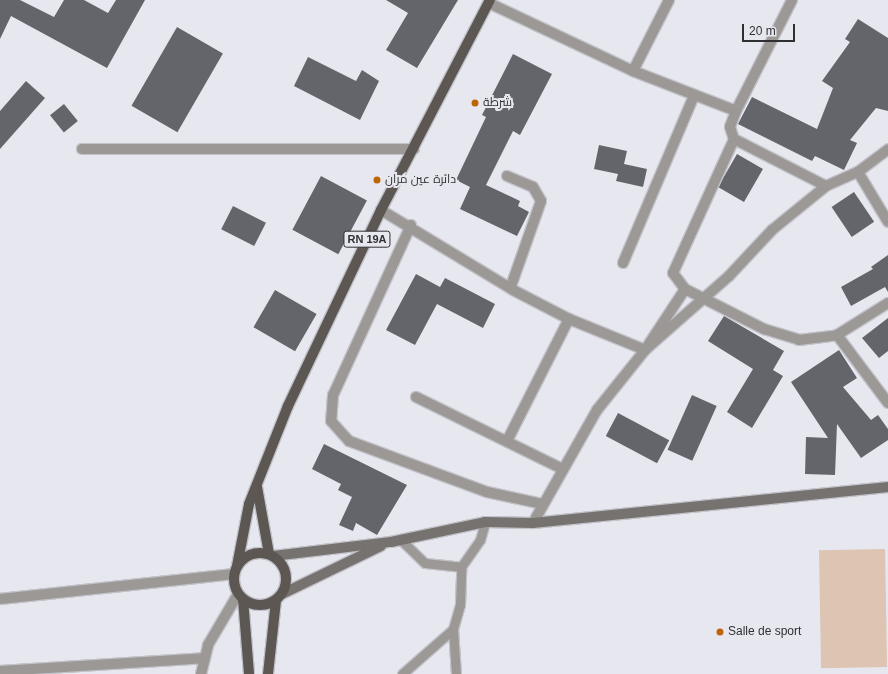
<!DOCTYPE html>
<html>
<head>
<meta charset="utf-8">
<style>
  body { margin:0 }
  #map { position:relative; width:888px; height:674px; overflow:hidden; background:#e7e7ef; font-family:Helvetica,Cairo,sans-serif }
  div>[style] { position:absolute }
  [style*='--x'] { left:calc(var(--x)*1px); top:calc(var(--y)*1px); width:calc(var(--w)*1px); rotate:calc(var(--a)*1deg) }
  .green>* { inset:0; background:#ddc4b3; transform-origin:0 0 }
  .building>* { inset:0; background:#64646b; transform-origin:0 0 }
  .roads { filter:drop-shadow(1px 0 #c2c2c9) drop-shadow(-1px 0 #c2c2c9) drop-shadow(0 1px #c2c2c9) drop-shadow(0 -1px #c2c2c9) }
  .lane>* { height:9px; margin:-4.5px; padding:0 4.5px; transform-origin:4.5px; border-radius:4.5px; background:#9b9896 }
  .street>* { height:10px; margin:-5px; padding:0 5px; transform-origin:5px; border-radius:5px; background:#9b9896 }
  .secondary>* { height:10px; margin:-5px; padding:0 5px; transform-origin:5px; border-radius:5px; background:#76726f }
  .primary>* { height:10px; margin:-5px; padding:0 5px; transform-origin:5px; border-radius:5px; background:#5c5753 }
  .primary>.ring { margin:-5px; padding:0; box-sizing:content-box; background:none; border:10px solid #5c5753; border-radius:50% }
  .dots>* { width:11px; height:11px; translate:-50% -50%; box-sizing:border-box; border:2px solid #e7e7ef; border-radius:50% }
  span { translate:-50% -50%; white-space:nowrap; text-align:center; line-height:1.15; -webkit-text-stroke:4px #e7e7ef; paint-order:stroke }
  .shield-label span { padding:1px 3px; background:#e7e7ef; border:1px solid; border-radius:3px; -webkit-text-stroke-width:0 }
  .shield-label { font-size:11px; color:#303033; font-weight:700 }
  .poi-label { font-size:12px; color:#303033 }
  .left { translate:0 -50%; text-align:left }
  .scale { position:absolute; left:742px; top:24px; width:53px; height:18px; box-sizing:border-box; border:2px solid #303033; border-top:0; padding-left:5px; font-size:12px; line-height:14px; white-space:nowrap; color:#303033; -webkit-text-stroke:3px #e7e7ef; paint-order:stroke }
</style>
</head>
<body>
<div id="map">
  <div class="green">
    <i style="left:885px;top:549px;width:118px;height:66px;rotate:89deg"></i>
  </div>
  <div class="building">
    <i style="clip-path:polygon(0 0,20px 0,54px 17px,64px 0,84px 0,108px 13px,116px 0,145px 0,107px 68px,11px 16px,0 39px)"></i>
    <i style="clip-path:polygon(386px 0,458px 0,417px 68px,386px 50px,408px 13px)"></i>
    <i style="clip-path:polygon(858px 19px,888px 38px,888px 111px,876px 108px,850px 140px,857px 143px,844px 170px,815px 156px,812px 161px,738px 124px,752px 97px,817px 129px,833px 88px,822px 81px,850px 42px,845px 39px)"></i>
    <i style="left:177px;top:27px;width:53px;height:91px;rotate:30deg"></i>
    <i style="clip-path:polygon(513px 54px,552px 74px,520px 135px,513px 131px,486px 185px,520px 201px,518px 206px,529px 212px,517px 236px,460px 209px,470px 187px,456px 180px,486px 117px,482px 115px)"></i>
    <i style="clip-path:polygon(308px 57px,356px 81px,362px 70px,379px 81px,360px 120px,294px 86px)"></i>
    <i style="clip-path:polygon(26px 81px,45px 98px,0 149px,0 111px)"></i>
    <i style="left:64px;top:104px;width:22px;height:18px;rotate:51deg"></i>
    <i style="clip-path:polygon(599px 145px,627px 151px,624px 164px,647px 169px,643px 187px,616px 181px,618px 174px,594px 169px)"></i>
    <i style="left:737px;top:154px;width:30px;height:38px;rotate:30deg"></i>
    <i style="left:321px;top:176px;width:52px;height:61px;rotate:28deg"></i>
    <i style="left:854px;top:192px;width:36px;height:27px;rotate:56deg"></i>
    <i style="left:233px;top:206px;width:37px;height:26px;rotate:27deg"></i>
    <i style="clip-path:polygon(888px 255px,888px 292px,885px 287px,851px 306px,841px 287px,873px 269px,871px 267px)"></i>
    <i style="clip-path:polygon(416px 274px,440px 287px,445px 278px,495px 304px,483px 328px,437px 304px,415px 345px,386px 330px)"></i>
    <i style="left:275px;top:290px;width:48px;height:43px;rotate:30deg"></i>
    <i style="clip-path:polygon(724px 316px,784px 351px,773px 370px,783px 376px,752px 428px,727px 412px,753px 369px,708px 341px)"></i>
    <i style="clip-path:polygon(888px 318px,888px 351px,879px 358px,862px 338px)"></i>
    <i style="clip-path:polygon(839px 350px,857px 378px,843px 387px,871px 420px,878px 415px,888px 429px,888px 440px,861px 458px,837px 424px,835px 475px,805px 474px,806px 437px,828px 438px,791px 382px)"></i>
    <i style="left:692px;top:395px;width:27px;height:60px;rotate:24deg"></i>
    <i style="left:618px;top:413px;width:58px;height:26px;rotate:28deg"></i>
    <i style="clip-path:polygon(324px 444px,407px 485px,377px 535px,356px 523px,353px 531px,339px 525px,352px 497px,338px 490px,341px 484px,312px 469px)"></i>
  </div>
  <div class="roads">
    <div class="lane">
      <i style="--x:401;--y:540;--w:33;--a:44"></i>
      <i style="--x:425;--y:563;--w:36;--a:6"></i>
      <i style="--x:461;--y:567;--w:33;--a:-55"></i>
      <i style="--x:480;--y:540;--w:19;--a:-74"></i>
      <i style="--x:453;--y:629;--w:45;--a:86.2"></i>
      <i style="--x:402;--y:674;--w:68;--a:-41.4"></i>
      <i style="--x:453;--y:629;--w:25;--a:-74"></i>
      <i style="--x:460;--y:605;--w:38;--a:-88"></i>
    </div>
    <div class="street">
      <i style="--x:489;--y:3;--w:159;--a:25.3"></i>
      <i style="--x:633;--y:71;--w:110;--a:21.2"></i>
      <i style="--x:736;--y:111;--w:17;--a:111"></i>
      <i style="--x:730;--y:127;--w:13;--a:72"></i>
      <i style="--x:734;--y:139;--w:103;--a:27.1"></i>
      <i style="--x:633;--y:71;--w:80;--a:-63.1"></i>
      <i style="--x:736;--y:111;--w:124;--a:-63.2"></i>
      <i style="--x:82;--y:149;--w:332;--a:0"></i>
      <i style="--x:858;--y:172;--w:58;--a:59"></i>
      <i style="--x:507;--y:176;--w:28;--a:23"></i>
      <i style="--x:533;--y:187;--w:16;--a:60"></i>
      <i style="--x:541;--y:201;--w:90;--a:109.4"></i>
      <i style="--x:381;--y:210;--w:154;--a:31.2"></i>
      <i style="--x:513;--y:290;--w:63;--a:27.4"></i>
      <i style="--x:569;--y:319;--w:82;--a:22.2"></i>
      <i style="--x:645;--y:350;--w:73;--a:-56.7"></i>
      <i style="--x:685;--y:289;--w:20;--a:-127"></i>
      <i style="--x:673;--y:273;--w:147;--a:-65.5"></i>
      <i style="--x:411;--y:225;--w:187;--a:114.6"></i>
      <i style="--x:333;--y:395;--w:26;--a:94"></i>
      <i style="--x:331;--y:421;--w:27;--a:48"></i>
      <i style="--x:349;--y:441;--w:147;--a:20.3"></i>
      <i style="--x:487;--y:492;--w:56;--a:12.3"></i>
      <i style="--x:623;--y:263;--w:181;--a:-67"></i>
      <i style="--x:685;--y:289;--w:89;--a:26.9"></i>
      <i style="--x:764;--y:329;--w:37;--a:17"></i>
      <i style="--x:799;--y:340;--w:38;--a:-7"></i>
      <i style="--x:837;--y:335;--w:85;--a:53.1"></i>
      <i style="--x:837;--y:335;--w:60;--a:-32.1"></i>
      <i style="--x:416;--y:397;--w:161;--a:26.2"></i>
      <i style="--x:507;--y:441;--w:137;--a:-63.1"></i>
      <i style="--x:533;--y:523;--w:130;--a:-60.5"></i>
      <i style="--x:597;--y:410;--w:77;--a:-51.3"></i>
      <i style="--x:645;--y:350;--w:112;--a:-41.4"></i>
      <i style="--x:729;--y:276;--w:63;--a:-46.9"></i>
      <i style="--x:772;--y:230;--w:70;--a:-39.2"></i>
      <i style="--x:826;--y:186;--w:35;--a:-24"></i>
      <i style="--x:858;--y:172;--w:38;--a:-37"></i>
      <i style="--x:0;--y:599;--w:235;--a:-6.1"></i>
      <i style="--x:0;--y:671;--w:204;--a:-3.6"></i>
      <i style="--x:201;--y:674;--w:30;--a:-76"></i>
      <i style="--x:208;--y:645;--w:59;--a:-59.5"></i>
    </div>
    <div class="secondary">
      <i style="--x:273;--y:556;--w:119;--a:-6.8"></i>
      <i style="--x:391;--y:542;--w:96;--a:-12"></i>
      <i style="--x:485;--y:522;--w:48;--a:1.2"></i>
      <i style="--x:533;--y:523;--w:357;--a:-5.8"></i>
      <i style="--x:282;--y:594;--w:110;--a:-25.9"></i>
    </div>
    <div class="primary">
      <i style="--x:257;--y:487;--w:68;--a:79.8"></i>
      <i class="ring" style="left:234px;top:553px;width:42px;height:42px"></i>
      <i style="--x:237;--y:566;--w:63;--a:-79"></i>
      <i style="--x:249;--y:504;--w:105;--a:-68.3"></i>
      <i style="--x:288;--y:406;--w:217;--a:-64.6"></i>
      <i style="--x:381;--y:210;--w:237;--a:-62.6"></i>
      <i style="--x:243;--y:599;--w:75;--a:85.4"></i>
      <i style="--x:268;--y:674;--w:74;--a:-83.8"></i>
    </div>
  </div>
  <div class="dots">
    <i style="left:475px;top:103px;background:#be6405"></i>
    <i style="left:377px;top:180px;background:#be6405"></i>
    <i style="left:720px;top:632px;background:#be6405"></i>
  </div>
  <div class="shield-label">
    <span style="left:367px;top:239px">RN 19A</span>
  </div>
  <div class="poi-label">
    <span class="left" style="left:483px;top:103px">شرطة</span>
    <span class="left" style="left:385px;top:180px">دائرة عين مران</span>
    <span class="left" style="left:728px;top:632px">Salle de sport</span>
  </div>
  <div class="scale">20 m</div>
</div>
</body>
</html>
